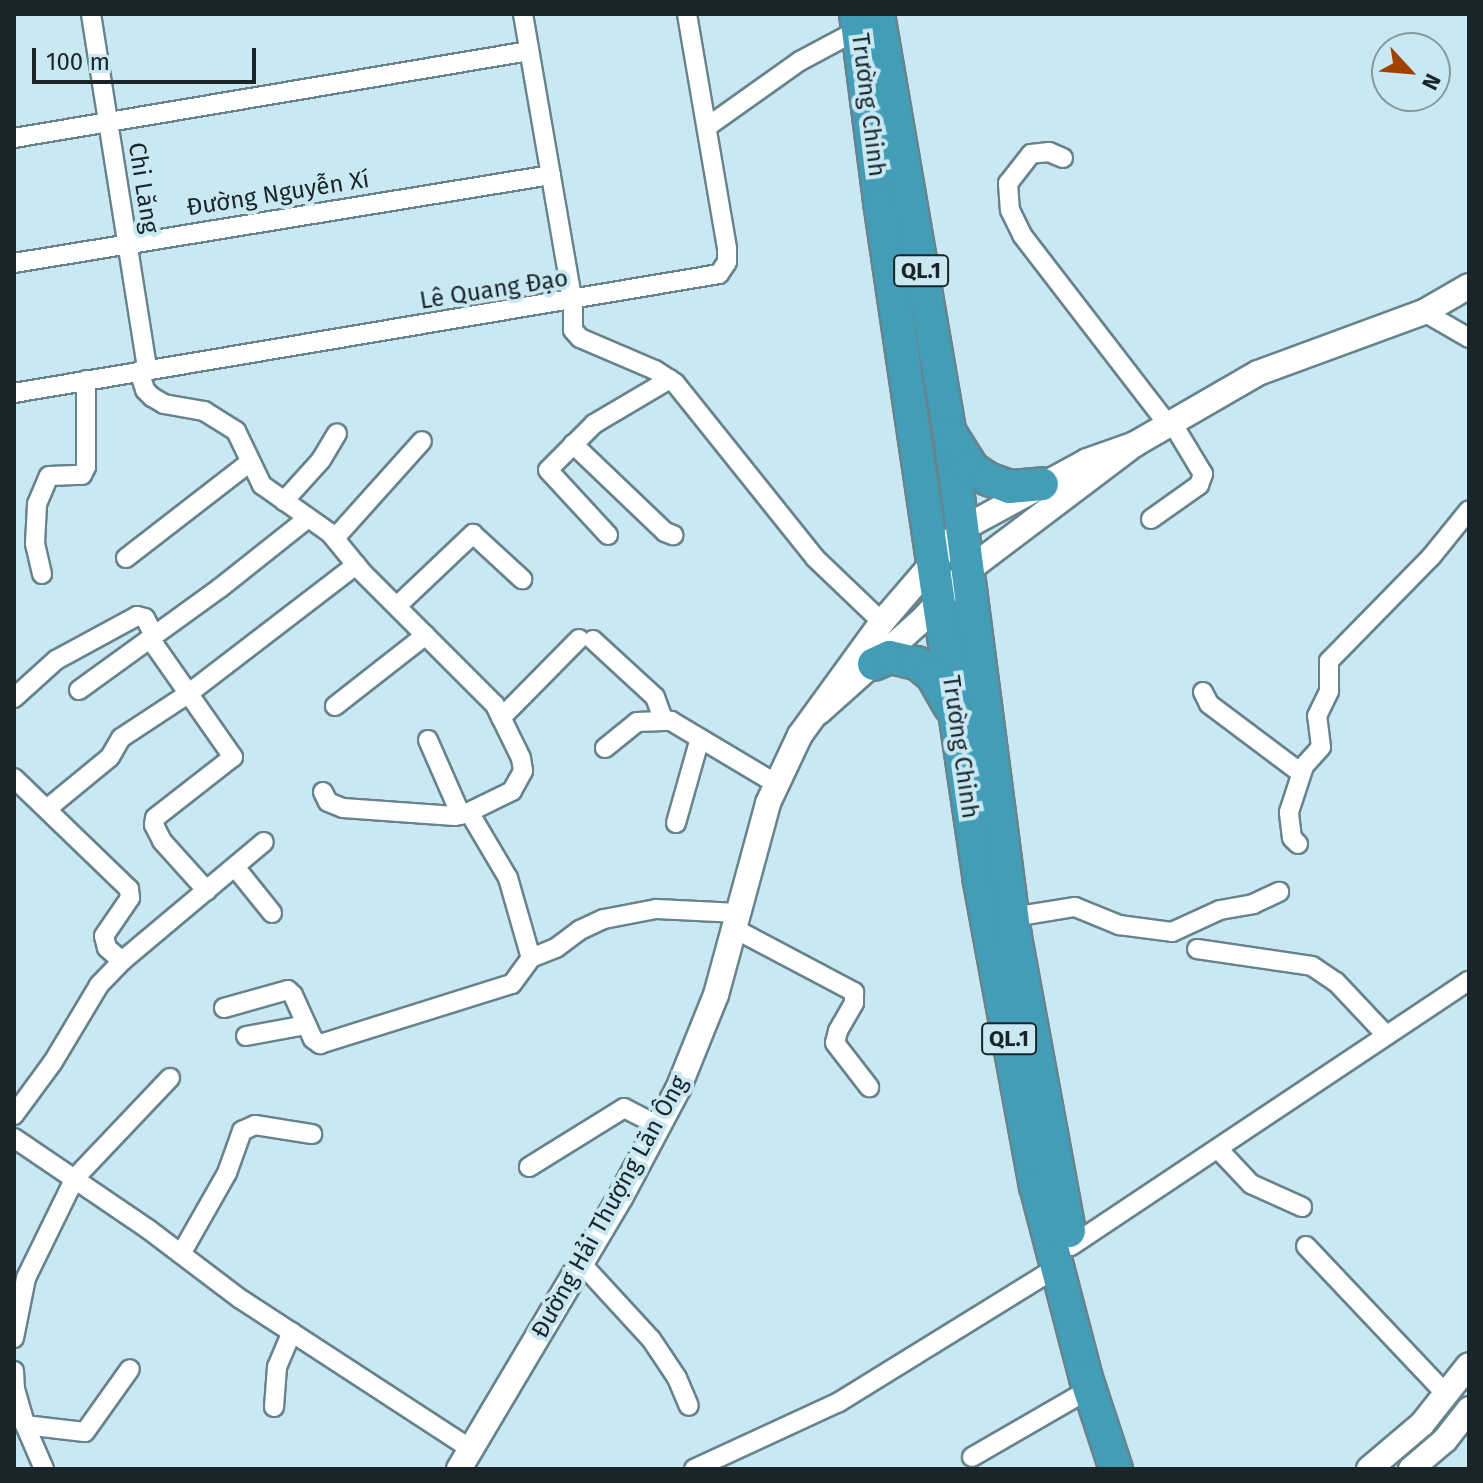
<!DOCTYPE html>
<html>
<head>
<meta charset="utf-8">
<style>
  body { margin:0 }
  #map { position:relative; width:1483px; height:1483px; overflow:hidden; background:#c9e8f2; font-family:"Fira Sans",sans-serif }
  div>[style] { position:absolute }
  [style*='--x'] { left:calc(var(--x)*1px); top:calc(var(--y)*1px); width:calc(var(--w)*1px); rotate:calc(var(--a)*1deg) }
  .roads { filter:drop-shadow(2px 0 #67848d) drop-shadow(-2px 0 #67848d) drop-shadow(0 2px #67848d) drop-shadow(0 -2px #67848d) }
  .street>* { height:18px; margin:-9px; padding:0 9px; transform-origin:9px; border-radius:9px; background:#fff }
  .secondary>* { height:24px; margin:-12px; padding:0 12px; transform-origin:12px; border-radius:12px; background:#fff }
  .highway>* { height:32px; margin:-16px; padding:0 16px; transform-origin:16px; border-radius:16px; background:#439db7 }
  span { translate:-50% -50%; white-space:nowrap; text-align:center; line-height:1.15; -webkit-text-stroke:8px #c9e8f2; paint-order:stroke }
  .shield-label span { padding:2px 6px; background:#c9e8f2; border:2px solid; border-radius:6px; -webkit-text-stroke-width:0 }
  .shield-label { font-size:22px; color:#192529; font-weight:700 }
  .street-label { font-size:24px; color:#192529 }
  .frame { position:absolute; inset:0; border:16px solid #192529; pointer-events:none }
  .north { position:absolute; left:1371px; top:32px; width:80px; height:80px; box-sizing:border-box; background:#c9e8f2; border:2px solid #839aa2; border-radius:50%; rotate:116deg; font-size:22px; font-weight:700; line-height:32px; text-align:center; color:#192529 }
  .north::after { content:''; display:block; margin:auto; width:28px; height:36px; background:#a24000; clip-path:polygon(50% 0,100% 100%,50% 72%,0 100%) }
  .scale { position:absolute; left:32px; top:48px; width:224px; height:36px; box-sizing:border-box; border:4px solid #192529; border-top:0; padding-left:10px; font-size:24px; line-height:28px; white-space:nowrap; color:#192529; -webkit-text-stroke:6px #c9e8f2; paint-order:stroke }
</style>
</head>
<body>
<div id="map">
  <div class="roads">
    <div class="street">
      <i style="--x:91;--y:14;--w:359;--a:81"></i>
      <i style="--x:523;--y:14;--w:292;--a:80.2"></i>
      <i style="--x:573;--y:302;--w:28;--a:90"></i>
      <i style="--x:573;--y:330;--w:11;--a:49"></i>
      <i style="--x:580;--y:338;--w:82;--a:23.1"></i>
      <i style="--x:655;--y:370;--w:24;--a:33"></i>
      <i style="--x:675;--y:383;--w:224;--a:51.3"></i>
      <i style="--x:815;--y:558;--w:93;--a:43.7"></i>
      <i style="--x:707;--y:127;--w:114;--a:-35.4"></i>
      <i style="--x:800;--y:61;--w:66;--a:-28.1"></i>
      <i style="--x:14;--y:138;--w:522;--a:-9.59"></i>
      <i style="--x:1063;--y:158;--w:15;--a:-157"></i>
      <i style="--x:1049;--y:152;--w:18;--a:174"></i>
      <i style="--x:1031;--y:154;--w:37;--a:128"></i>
      <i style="--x:1008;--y:183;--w:27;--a:86"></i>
      <i style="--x:1010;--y:210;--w:28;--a:64"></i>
      <i style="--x:1022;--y:235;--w:237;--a:52.4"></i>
      <i style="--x:14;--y:263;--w:544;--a:-9.31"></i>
      <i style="--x:1424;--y:312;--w:52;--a:30"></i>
      <i style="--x:139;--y:371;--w:20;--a:72"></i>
      <i style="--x:145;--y:390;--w:10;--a:45"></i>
      <i style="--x:152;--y:397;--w:14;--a:30"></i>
      <i style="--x:164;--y:404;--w:41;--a:9.9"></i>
      <i style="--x:204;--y:411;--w:38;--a:32"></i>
      <i style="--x:236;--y:431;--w:60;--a:64.3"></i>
      <i style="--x:262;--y:485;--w:83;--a:35.2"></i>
      <i style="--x:330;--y:533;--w:50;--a:50.6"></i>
      <i style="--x:362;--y:572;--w:188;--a:45"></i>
      <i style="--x:495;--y:705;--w:59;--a:63.9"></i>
      <i style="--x:521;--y:758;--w:13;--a:81"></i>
      <i style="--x:523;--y:771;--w:23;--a:119"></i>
      <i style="--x:512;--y:791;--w:48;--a:154"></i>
      <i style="--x:469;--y:812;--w:77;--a:59.4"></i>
      <i style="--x:508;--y:878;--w:83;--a:74"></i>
      <i style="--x:14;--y:393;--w:715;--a:-9.58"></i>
      <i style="--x:719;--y:274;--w:14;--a:-56"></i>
      <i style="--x:727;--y:262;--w:14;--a:-90"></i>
      <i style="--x:727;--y:248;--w:237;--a:-99.7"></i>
      <i style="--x:573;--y:444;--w:127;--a:43.7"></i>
      <i style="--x:665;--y:532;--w:9;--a:21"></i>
      <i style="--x:284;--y:501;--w:55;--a:-47.9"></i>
      <i style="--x:321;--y:460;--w:31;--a:-59"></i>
      <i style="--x:1151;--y:519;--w:59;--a:-35.3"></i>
      <i style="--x:1199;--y:485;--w:12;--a:-70"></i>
      <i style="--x:1203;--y:474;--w:62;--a:-121.1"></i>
      <i style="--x:608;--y:535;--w:88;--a:-132.7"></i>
      <i style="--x:548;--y:470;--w:65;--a:-45"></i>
      <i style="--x:594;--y:424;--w:88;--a:-30.6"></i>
      <i style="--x:335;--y:538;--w:130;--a:-48.1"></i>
      <i style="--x:126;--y:558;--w:157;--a:-37.7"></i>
      <i style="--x:42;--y:574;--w:31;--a:-103"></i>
      <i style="--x:35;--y:544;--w:40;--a:-87.1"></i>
      <i style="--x:37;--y:504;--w:30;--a:-67"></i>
      <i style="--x:49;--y:476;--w:33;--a:-2"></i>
      <i style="--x:82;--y:475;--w:9;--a:-63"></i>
      <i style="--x:86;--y:467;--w:87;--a:-90"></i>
      <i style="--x:397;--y:606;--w:105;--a:-43.5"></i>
      <i style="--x:473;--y:534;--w:67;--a:42.6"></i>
      <i style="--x:151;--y:640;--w:143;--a:55"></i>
      <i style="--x:233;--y:757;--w:99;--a:142"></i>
      <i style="--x:155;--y:818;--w:7;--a:98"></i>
      <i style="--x:154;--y:825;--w:18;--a:63"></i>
      <i style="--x:162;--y:841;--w:67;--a:48"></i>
      <i style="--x:593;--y:640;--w:84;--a:42.6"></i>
      <i style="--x:655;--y:697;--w:23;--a:70"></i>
      <i style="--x:79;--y:690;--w:174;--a:-35.9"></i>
      <i style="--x:220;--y:588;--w:112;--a:-38.5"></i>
      <i style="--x:1203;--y:692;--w:13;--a:63"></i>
      <i style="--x:1209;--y:704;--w:115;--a:36.9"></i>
      <i style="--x:14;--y:698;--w:57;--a:-42.1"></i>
      <i style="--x:56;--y:660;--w:92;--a:-28.5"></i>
      <i style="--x:137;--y:616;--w:8;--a:14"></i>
      <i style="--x:145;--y:618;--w:18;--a:63"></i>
      <i style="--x:335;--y:706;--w:115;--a:-38"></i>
      <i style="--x:501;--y:718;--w:111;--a:-45.4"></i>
      <i style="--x:428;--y:740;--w:82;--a:66.3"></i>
      <i style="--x:605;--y:748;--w:41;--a:-39.1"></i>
      <i style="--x:637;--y:722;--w:34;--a:-2"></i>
      <i style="--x:671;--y:721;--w:121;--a:30.8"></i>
      <i style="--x:14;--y:778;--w:160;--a:44"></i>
      <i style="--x:129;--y:889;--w:9;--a:84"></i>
      <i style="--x:130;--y:898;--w:46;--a:124.4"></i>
      <i style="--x:104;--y:936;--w:12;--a:76"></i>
      <i style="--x:107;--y:948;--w:20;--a:41"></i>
      <i style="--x:122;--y:961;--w:185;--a:-40"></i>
      <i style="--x:323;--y:792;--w:11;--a:63"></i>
      <i style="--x:328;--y:802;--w:16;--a:22"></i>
      <i style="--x:343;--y:808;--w:112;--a:4.1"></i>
      <i style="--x:455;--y:816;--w:15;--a:-16"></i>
      <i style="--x:48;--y:808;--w:80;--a:-39.4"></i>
      <i style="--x:110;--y:757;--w:22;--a:-60"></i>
      <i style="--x:121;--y:738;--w:80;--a:-33.3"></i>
      <i style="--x:188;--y:694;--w:212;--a:-37.5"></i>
      <i style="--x:676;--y:823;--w:88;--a:-74.2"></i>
      <i style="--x:1298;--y:844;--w:8;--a:-135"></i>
      <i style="--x:1292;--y:838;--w:26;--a:-97"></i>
      <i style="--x:1289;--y:812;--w:48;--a:-71.9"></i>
      <i style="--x:1304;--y:766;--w:25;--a:-48"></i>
      <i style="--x:1321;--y:747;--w:31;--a:-97"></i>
      <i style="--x:1317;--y:716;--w:28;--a:-64"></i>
      <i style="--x:1329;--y:691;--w:30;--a:-90"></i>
      <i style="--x:1329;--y:661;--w:146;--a:-45.6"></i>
      <i style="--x:1431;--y:557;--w:60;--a:-51"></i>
      <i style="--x:235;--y:867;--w:59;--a:51.2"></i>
      <i style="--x:1013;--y:917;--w:63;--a:-9.2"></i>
      <i style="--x:1075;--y:907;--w:48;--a:22.2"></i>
      <i style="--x:1119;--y:925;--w:53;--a:7.5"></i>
      <i style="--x:1172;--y:932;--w:53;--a:-24.6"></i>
      <i style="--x:1220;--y:910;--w:34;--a:-10"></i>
      <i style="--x:1253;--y:904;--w:29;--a:-25"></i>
      <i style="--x:735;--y:929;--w:135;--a:27.9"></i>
      <i style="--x:854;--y:992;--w:11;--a:90"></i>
      <i style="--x:854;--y:1003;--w:32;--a:120"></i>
      <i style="--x:838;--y:1031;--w:12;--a:104"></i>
      <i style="--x:835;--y:1043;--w:56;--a:52.3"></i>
      <i style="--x:1197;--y:949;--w:116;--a:8.4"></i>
      <i style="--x:1312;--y:966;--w:29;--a:34"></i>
      <i style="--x:1336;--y:982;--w:73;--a:46.7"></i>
      <i style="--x:224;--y:1008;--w:66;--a:-15.7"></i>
      <i style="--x:288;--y:990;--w:7;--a:45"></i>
      <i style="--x:293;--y:995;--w:48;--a:65.6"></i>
      <i style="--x:313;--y:1039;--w:9;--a:36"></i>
      <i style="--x:320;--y:1044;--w:201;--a:-17.4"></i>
      <i style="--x:512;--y:984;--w:32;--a:-54"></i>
      <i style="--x:531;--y:958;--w:27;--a:-22"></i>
      <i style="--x:556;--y:948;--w:30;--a:-37"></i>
      <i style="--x:580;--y:930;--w:26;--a:-25"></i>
      <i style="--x:604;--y:919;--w:53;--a:-10.9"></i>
      <i style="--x:656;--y:909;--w:83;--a:2.8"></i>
      <i style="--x:246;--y:1036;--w:61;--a:-10.4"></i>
      <i style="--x:14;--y:1115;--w:66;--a:-53.7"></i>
      <i style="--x:53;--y:1062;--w:90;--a:-59.1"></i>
      <i style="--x:99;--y:985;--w:33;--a:-46"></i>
      <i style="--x:14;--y:1138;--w:162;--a:34.2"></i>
      <i style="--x:148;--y:1229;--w:114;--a:37.2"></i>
      <i style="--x:239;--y:1298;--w:278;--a:33.1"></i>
      <i style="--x:1218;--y:1149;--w:48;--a:46.7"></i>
      <i style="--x:1251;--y:1184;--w:56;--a:24.3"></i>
      <i style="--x:529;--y:1167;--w:112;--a:-31.8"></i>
      <i style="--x:624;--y:1108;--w:39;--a:27"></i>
      <i style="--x:1071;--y:1246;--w:478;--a:-33.7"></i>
      <i style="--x:1306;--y:1246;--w:205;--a:46.6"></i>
      <i style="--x:181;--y:1254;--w:93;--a:-60.4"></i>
      <i style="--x:227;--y:1173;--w:45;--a:-70.3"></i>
      <i style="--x:242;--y:1131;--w:14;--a:-25"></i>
      <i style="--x:255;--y:1125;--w:58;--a:9"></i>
      <i style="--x:581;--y:1263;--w:103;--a:47.4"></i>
      <i style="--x:651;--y:1339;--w:47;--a:56.3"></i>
      <i style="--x:677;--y:1378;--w:30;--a:67"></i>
      <i style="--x:14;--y:1338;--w:61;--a:-78.7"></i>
      <i style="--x:26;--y:1278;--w:111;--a:-63.9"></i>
      <i style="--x:75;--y:1178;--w:138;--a:-46.5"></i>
      <i style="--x:14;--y:1371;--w:18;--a:87"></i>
      <i style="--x:15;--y:1389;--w:37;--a:74"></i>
      <i style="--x:25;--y:1425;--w:48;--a:66.6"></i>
      <i style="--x:274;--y:1407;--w:40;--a:-85.7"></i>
      <i style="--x:277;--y:1367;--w:38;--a:-67"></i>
      <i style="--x:25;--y:1425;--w:60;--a:6.7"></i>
      <i style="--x:85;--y:1432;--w:77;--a:-54.5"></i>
      <i style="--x:972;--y:1457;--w:136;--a:-30"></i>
      <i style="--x:694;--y:1469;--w:160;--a:-24.8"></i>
      <i style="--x:839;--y:1402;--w:255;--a:-31.7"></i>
    </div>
    <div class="secondary">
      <i style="--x:1135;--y:444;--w:142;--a:-30"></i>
      <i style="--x:1258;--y:373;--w:177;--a:-20.2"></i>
      <i style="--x:1424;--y:312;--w:52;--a:-30"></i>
      <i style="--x:459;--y:1469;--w:317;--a:-59.3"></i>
      <i style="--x:621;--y:1196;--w:121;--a:-62"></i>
      <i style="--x:678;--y:1089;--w:101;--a:-68"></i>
      <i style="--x:716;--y:995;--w:199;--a:-74.8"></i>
      <i style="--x:768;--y:803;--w:75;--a:-64.8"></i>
      <i style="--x:800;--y:735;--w:140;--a:-54"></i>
      <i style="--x:882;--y:622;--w:123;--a:-49.3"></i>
      <i style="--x:962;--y:529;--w:142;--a:-28.5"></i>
      <i style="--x:1087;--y:461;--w:51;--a:-19.5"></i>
      <i style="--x:1135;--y:444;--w:211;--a:142.9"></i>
      <i style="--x:967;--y:571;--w:65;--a:132.5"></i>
      <i style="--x:923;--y:619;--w:140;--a:138.2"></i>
      <i style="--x:1369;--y:1469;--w:70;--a:-40.3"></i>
      <i style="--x:1422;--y:1424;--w:75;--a:-51.5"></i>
      <i style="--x:1411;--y:1469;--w:45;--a:-40.5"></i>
      <i style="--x:1445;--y:1440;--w:39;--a:-52"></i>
    </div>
    <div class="highway">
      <i style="--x:856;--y:14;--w:190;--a:82.7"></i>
      <i style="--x:880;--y:202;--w:687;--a:81.63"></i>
      <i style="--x:980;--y:882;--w:309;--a:79.6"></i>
      <i style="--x:1036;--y:1186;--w:198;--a:75.4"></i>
      <i style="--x:1086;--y:1378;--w:96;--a:71.8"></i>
      <i style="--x:878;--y:14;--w:426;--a:80.3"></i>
      <i style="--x:950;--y:434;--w:507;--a:82.64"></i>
      <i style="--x:1015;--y:937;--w:299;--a:79.6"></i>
      <i style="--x:952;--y:436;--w:39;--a:58"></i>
      <i style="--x:973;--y:469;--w:18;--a:34"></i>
      <i style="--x:988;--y:479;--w:23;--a:20"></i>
      <i style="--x:1010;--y:487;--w:32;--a:-5"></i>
      <i style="--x:874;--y:664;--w:17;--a:-24"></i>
      <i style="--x:890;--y:657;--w:28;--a:13"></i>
      <i style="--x:917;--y:663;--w:19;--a:39"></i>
      <i style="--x:932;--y:675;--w:36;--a:60"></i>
    </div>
  </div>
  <div class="shield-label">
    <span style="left:921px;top:271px">QL.1</span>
    <span style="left:1009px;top:1039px">QL.1</span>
  </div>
  <div class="street-label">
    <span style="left:868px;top:105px;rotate:83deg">Trường Chinh</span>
    <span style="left:143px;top:188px;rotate:81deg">Chi Lăng</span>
    <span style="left:278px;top:194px;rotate:-9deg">Đường Nguyễn Xí</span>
    <span style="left:494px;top:290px;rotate:-9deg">Lê Quang Đạo</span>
    <span style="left:960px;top:747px;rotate:82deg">Trường Chinh</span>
    <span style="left:610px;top:1207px;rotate:-61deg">Đường Hải Thượng Lãn Ông</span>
  </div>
  <div class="frame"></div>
  <div class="north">N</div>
  <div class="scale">100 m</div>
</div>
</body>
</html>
